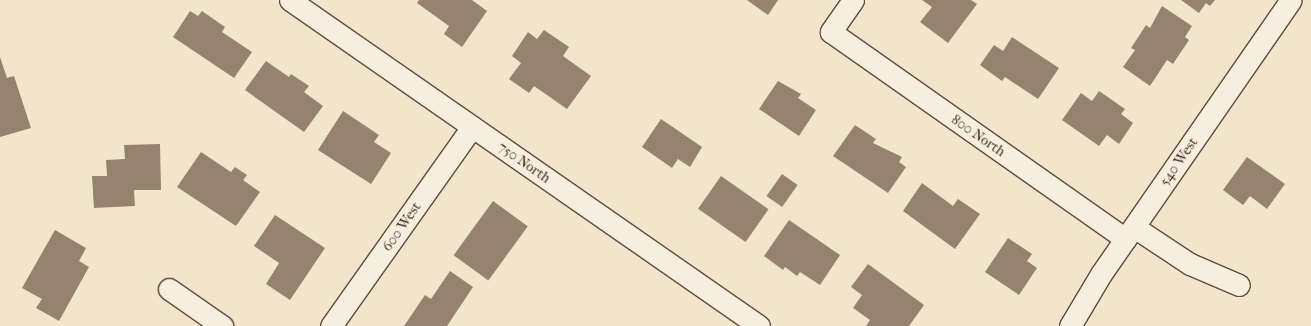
<!DOCTYPE html>
<html>
<head>
<meta charset="utf-8">
<style>
  body { margin:0 }
  #map { position:relative; width:1311px; height:326px; overflow:hidden; background:#f1e5cc; font-family:"IM FELL French Canon",serif }
  div>[style] { position:absolute }
  [style*='--x'] { left:calc(var(--x)*1px); top:calc(var(--y)*1px); width:calc(var(--w)*1px); rotate:calc(var(--a)*1deg) }
  .building>* { inset:0; background:#958370; transform-origin:0 0 }
  .roads { filter:drop-shadow(1px 0 #624b3c) drop-shadow(-1px 0 #624b3c) drop-shadow(0 1px #624b3c) drop-shadow(0 -1px #624b3c) }
  .street>* { height:21px; margin:-10.5px; padding:0 10.5px; transform-origin:10.5px; border-radius:10.5px; background:#f6eede }
  span { translate:-50% -50%; white-space:nowrap; text-align:center; line-height:1.15; -webkit-text-stroke:3px #f6eede; paint-order:stroke }
  .street-label { font-size:14px; color:#32180c }
</style>
</head>
<body>
<div id="map">
  <div class="building">
    <i style="clip-path:polygon(419px 0,472px 0,487px 11px,462px 47px,444px 34px,449px 26px,417px 3px)"></i>
    <i style="clip-path:polygon(747px 0,778px 0,768px 15px)"></i>
    <i style="clip-path:polygon(922px 0,971px 0,977px 4px,948px 43px,920px 22px,932px 7px)"></i>
    <i style="clip-path:polygon(1181px 0,1215px 0,1210px 6px,1206px 3px,1199px 13px)"></i>
    <i style="clip-path:polygon(1162px 6px,1192px 26px,1185px 37px,1189px 40px,1173px 64px,1167px 60px,1150px 86px,1123px 67px,1135px 50px,1131px 48px,1146px 25px,1150px 28px)"></i>
    <i style="clip-path:polygon(190px 11px,198px 16px,202px 11px,225px 27px,222px 32px,252px 52px,234px 78px,173px 37px)"></i>
    <i style="clip-path:polygon(544px 30px,569px 47px,563px 56px,591px 76px,567px 109px,534px 86px,529px 93px,509px 79px,521px 63px,512px 56px,528px 32px,537px 39px)"></i>
    <i style="clip-path:polygon(1012px 37px,1059px 68px,1038px 99px,1005px 77px,1002px 81px,980px 65px,994px 45px,1003px 51px)"></i>
    <i style="clip-path:polygon(0 57px,7px 78px,14px 76px,31px 128px,0 137px)"></i>
    <i style="clip-path:polygon(266px 61px,289px 77px,291px 74px,309px 86px,304px 92px,323px 106px,304px 132px,245px 90px)"></i>
    <i style="clip-path:polygon(778px 81px,801px 94px,798px 98px,816px 110px,799px 136px,759px 109px)"></i>
    <i style="clip-path:polygon(1099px 91px,1125px 109px,1121px 114px,1133px 123px,1119px 144px,1107px 135px,1099px 146px,1062px 120px,1081px 93px,1092px 101px)"></i>
    <i style="clip-path:polygon(343px 111px,379px 135px,374px 142px,391px 153px,371px 184px,318px 150px)"></i>
    <i style="clip-path:polygon(661px 119px,702px 147px,690px 167px,678px 159px,672px 168px,642px 147px)"></i>
    <i style="clip-path:polygon(855px 125px,876px 139px,873px 143px,902px 157px,899px 162px,906px 167px,888px 193px,833px 156px)"></i>
    <i style="clip-path:polygon(160px 144px,161px 190px,134px 190px,135px 206px,94px 208px,92px 176px,107px 176px,106px 160px,125px 159px,124px 145px)"></i>
    <i style="clip-path:polygon(201px 152px,231px 172px,235px 167px,247px 175px,243px 180px,260px 192px,236px 226px,177px 187px)"></i>
    <i style="clip-path:polygon(1247px 157px,1285px 184px,1267px 209px,1250px 196px,1243px 205px,1223px 190px)"></i>
    <i style="left:782px;top:174px;width:19px;height:27px;rotate:35deg"></i>
    <i style="left:721px;top:176px;width:58px;height:40px;rotate:35deg"></i>
    <i style="clip-path:polygon(922px 183px,953px 206px,958px 199px,980px 214px,955px 249px,903px 211px)"></i>
    <i style="left:493px;top:201px;width:43px;height:67px;rotate:36deg"></i>
    <i style="clip-path:polygon(275px 215px,325px 248px,290px 300px,266px 284px,279px 263px,254px 246px)"></i>
    <i style="clip-path:polygon(789px 220px,840px 255px,820px 285px,800px 272px,797px 276px,785px 267px,783px 270px,764px 256px)"></i>
    <i style="clip-path:polygon(55px 230px,86px 248px,79px 261px,89px 267px,59px 321px,36px 308px,42px 299px,22px 288px)"></i>
    <i style="clip-path:polygon(1008px 238px,1032px 254px,1027px 261px,1037px 268px,1019px 295px,985px 272px)"></i>
    <i style="clip-path:polygon(868px 264px,924px 305px,909px 326px,866px 326px,870px 320px,853px 308px,862px 295px,851px 287px)"></i>
    <i style="clip-path:polygon(450px 271px,473px 287px,447px 326px,404px 326px,425px 295px,431px 299px)"></i>
  </div>
  <div class="roads">
    <div class="street">
      <i style="--x:290;--y:0;--w:571;--a:34.8"></i>
      <i style="--x:853;--y:0;--w:39;--a:125"></i>
      <i style="--x:831;--y:32;--w:360;--a:35.1"></i>
      <i style="--x:1134;--y:227;--w:67;--a:33.5"></i>
      <i style="--x:1190;--y:264;--w:53;--a:23.2"></i>
      <i style="--x:169;--y:289;--w:65;--a:34.9"></i>
      <i style="--x:331;--y:326;--w:244;--a:-54.7"></i>
      <i style="--x:1070;--y:326;--w:61;--a:-59.2"></i>
      <i style="--x:1101;--y:274;--w:333;--a:-55.3"></i>
    </div>
  </div>
  <div class="street-label">
    <span style="left:978px;top:136px;rotate:35deg">800 North</span>
    <span style="left:1179px;top:162px;rotate:-55deg">540 West</span>
    <span style="left:524px;top:163px;rotate:35deg">750 North</span>
    <span style="left:402px;top:227px;rotate:-55deg">600 West</span>
  </div>
</div>
</body>
</html>
